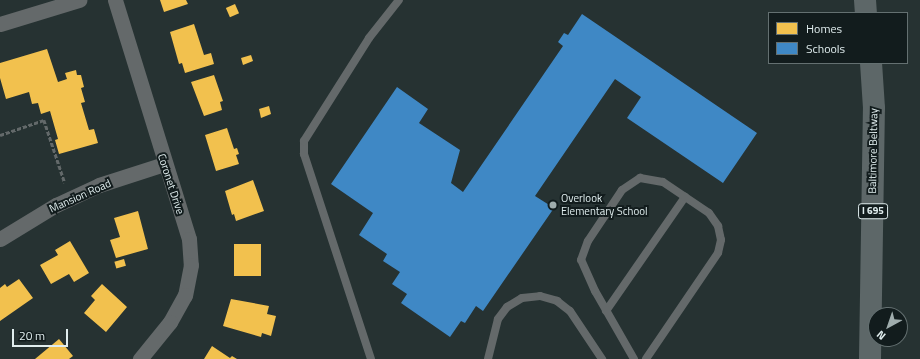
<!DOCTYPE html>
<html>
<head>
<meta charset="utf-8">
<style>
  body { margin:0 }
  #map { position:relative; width:920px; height:359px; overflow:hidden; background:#263232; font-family:"Titillium Web",sans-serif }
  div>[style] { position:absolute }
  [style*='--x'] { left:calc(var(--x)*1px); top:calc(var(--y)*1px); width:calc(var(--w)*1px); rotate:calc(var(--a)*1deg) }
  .homes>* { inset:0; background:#f2c14e; transform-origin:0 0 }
  .schools>* { inset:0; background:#3f88c5 }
  .path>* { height:2.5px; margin-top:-1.25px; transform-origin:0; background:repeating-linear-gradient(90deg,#63696a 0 4px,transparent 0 6px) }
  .service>* { height:8px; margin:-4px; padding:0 4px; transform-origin:4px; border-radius:4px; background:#64696a }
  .minor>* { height:15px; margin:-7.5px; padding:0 7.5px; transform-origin:7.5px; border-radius:7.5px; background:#64696a }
  .motorway>* { height:22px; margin:-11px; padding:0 11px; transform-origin:11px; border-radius:11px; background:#5d6768 }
  .dots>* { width:11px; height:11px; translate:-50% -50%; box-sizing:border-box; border:2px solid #121c1d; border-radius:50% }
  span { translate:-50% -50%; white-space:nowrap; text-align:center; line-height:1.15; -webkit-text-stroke:4px #121c1d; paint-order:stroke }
  .shield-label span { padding:1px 3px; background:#121c1d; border:1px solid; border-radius:3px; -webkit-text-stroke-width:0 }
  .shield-label { font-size:10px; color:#e0edee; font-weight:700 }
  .street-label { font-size:11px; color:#e0edee }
  .poi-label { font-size:11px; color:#e0edee }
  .left { translate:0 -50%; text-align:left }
  .legend { position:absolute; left:768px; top:12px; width:140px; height:52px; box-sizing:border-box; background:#121c1d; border:1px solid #647071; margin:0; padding:5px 7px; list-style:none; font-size:12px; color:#e0edee }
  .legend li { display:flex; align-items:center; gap:8px; height:20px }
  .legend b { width:20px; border:1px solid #647071 }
  .north { position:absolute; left:868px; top:307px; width:40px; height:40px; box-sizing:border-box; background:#121c1d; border:1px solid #647071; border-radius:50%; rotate:220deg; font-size:11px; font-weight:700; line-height:16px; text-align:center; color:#e0edee }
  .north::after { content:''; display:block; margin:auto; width:14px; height:18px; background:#9facac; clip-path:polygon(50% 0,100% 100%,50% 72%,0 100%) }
  .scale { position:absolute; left:12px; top:329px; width:56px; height:18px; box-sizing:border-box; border:2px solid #e0edee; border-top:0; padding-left:5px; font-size:12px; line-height:14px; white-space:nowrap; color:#e0edee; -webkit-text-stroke:3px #121c1d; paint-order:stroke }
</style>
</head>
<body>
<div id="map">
  <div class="homes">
    <i style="clip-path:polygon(160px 0,186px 0,188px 4px,164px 12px)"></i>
    <i style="left:235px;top:4px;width:10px;height:10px;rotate:66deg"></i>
    <i style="clip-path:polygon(194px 24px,204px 55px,211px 53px,214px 64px,185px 73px,182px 63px,179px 64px,170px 32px)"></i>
    <i style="clip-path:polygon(47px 49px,58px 82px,67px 79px,65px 73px,76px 70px,77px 75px,81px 75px,84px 87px,81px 88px,85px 102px,81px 103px,89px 130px,94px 129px,98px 143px,59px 154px,55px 140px,58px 139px,50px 111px,41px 114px,38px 103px,32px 104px,29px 92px,6px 99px,0 78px,0 63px)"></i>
    <i style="clip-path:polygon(251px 55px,253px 61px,243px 65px,241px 58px)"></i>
    <i style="clip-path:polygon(214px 75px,223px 101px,220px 102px,222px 110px,204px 116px,191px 82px)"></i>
    <i style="clip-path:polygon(269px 106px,271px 114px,261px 118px,259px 109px)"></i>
    <i style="clip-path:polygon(227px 128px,234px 149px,237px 148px,239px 154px,236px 155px,239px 164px,216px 171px,205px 135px)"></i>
    <i style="clip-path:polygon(253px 180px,264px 211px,236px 221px,234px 214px,232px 215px,225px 191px)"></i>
    <i style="clip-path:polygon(138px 211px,148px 249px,116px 258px,110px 240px,120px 237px,114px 218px)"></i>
    <i style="clip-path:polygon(70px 241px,89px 273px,74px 282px,69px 274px,51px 284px,40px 265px,58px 255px,55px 250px)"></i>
    <i style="left:234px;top:244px;width:27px;height:32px"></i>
    <i style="left:124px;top:259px;width:7px;height:10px;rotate:74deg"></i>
    <i style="clip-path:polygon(19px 279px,33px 298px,0 321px,0 288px,5px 284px,7px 287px)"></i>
    <i style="clip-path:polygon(102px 284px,127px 307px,106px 332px,84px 313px,95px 300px,91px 296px)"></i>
    <i style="clip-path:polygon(231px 299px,269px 306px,267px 314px,276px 316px,271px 336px,262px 333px,261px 337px,223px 326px)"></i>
    <i style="clip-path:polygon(59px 339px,73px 356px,69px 359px,35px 359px)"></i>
    <i style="clip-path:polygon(212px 346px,230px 358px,232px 356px,237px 359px,204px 359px)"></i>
  </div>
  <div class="schools">
    <i style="clip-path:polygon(582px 14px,757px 133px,723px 183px,627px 118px,641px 97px,615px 79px,535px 196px,554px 208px,483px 311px,476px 306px,465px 323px,461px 321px,450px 337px,401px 303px,407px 294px,392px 284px,400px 272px,383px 261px,387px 254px,359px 235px,373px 213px,331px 184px,397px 87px,428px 109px,419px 123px,460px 150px,451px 183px,463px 192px,563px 46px,558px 42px,564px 33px,568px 35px)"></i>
  </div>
  <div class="path">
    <i style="--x:0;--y:135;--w:46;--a:-18.8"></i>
    <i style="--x:44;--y:120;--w:66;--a:71.6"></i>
  </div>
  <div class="service">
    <i style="--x:606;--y:311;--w:139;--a:-55.3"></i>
    <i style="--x:371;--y:359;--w:216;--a:-108.1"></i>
    <i style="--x:304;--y:154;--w:13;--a:-90"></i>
    <i style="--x:304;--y:141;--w:122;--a:-57.7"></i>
    <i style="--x:369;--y:38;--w:48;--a:-51.7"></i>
    <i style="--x:488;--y:359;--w:41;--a:-76"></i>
    <i style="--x:498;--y:319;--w:15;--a:-53"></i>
    <i style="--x:507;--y:307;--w:17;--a:-31"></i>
    <i style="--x:522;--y:298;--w:18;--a:-6"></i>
    <i style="--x:540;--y:296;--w:18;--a:16"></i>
    <i style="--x:557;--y:301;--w:16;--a:38"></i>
    <i style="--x:570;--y:311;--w:58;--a:56.3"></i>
    <i style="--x:634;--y:359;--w:78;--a:-119.8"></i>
    <i style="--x:595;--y:291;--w:34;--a:-114"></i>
    <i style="--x:581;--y:260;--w:20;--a:-70"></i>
    <i style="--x:588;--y:241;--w:61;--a:-56.3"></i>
    <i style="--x:622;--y:190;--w:22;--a:-34"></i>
    <i style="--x:640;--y:178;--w:23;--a:10"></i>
    <i style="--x:663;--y:182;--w:55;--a:34"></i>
    <i style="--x:709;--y:213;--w:16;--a:55"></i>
    <i style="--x:718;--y:226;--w:14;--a:78"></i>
    <i style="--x:721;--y:240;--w:13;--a:103"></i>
    <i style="--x:718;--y:253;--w:128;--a:124.2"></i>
  </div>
  <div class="minor">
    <i style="--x:115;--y:0;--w:250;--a:72.8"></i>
    <i style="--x:189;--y:239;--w:26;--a:86"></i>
    <i style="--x:191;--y:265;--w:31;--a:101"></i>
    <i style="--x:185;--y:295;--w:31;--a:119"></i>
    <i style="--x:170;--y:322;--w:48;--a:129"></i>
    <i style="--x:0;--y:24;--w:83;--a:-16.9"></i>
    <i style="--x:0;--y:239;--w:66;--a:-31.3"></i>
    <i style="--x:56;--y:205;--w:47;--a:-24.9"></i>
    <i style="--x:99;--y:185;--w:68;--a:-17.9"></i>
  </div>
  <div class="motorway">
    <i style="--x:865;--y:0;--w:13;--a:86"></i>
    <i style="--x:870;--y:359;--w:251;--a:-89.1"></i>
    <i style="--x:874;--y:108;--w:45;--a:-93.8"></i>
  </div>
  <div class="dots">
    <i style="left:553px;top:205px;background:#9facac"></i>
  </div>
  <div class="shield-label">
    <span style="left:873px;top:211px">I 695</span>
  </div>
  <div class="street-label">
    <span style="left:873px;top:151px;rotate:-89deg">Baltimore Beltway</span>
    <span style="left:171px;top:184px;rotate:72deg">Coronet Drive</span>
    <span style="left:80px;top:196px;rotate:-24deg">Mansion Road</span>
  </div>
  <div class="poi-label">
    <span class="left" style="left:561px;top:205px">Overlook<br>Elementary School</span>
  </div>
  <ul class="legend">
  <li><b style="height:11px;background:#f2c14e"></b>Homes</li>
  <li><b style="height:11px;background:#3f88c5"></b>Schools</li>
  </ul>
  <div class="north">N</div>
  <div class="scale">20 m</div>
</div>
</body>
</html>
